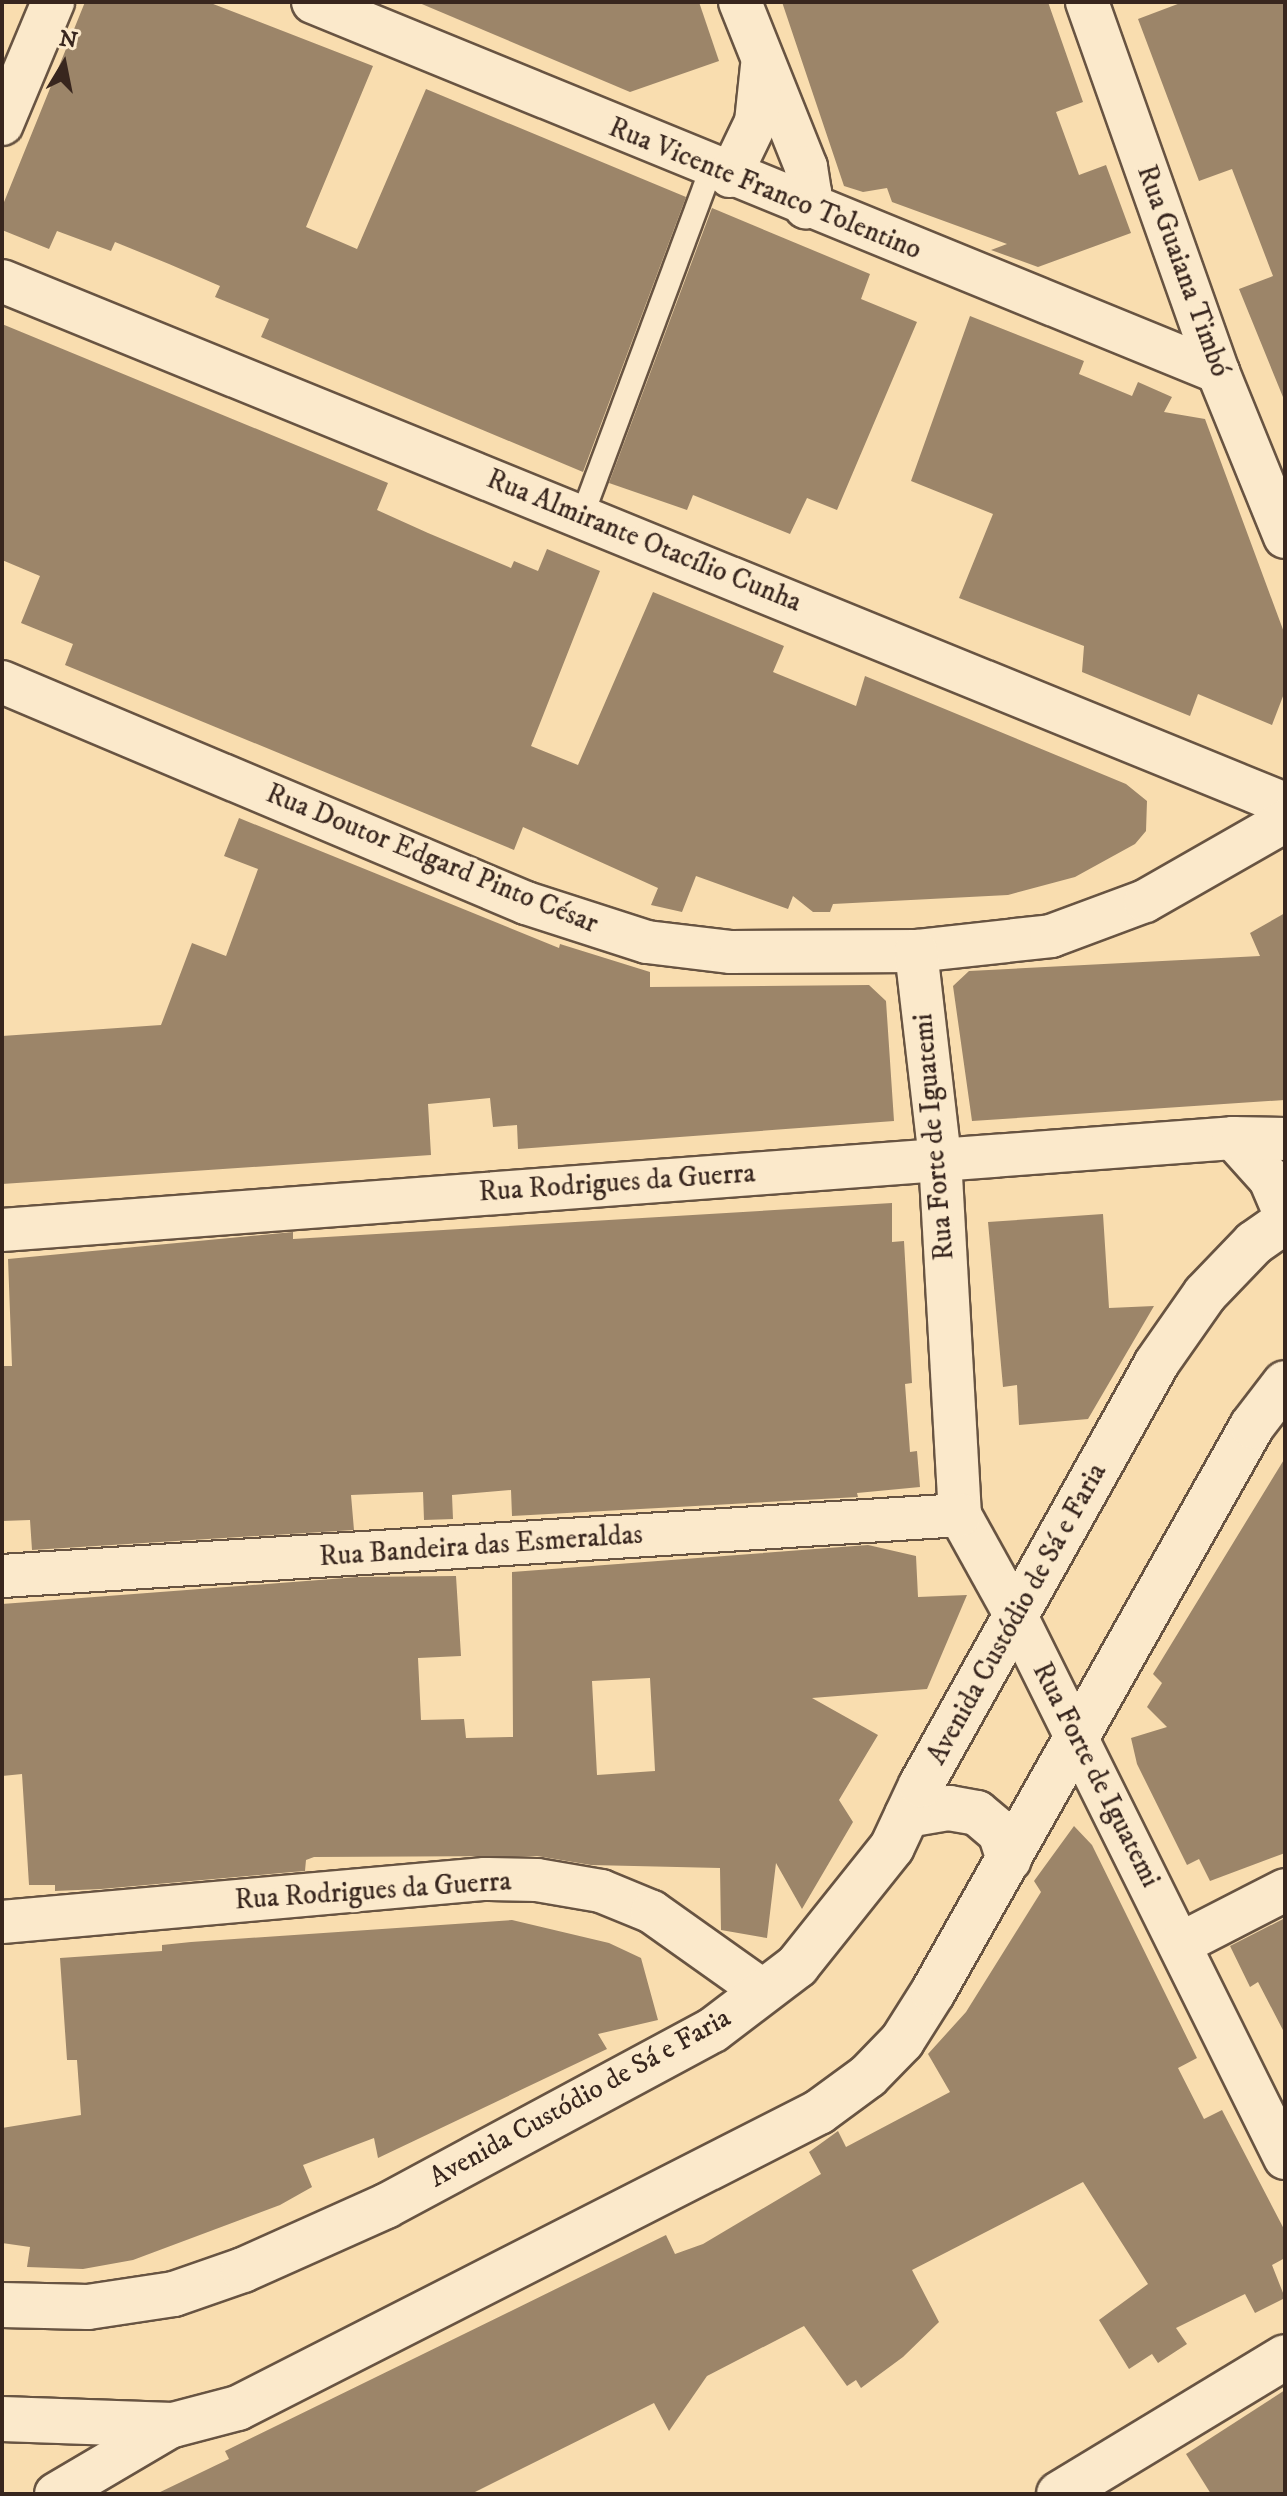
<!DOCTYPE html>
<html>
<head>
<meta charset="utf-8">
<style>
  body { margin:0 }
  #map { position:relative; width:1287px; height:2496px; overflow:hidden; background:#f9ddaf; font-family:"IM FELL DW Pica",serif }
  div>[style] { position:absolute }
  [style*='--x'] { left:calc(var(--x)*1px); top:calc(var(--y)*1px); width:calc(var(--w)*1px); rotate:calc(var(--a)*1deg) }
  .building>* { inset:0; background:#9c8569 }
  .roads { filter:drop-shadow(2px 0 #685442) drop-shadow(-2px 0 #685442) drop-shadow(0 2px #685442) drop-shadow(0 -2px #685442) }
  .service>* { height:22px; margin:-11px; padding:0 11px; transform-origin:11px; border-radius:11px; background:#fbe9cb }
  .minor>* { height:42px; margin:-21px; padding:0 21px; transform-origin:21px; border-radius:21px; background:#fbe9cb }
  .tertiary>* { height:44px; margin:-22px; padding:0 22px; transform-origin:22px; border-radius:22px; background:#fbe9cb }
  span { translate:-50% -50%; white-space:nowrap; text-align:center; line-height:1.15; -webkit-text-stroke:8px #fbe9cb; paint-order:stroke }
  .street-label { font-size:28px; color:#38261e }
  .frame { position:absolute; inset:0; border:4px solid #38261e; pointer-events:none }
  .north { position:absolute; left:24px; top:24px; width:80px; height:80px; -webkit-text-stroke:6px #fbe9cb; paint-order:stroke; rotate:10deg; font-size:22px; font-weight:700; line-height:32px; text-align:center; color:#38261e }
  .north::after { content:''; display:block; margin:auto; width:28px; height:36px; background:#38261e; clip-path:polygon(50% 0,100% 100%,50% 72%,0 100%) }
</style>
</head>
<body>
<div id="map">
  <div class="building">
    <i style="clip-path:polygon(85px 2px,208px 2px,373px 66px,306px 227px,357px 249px,426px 89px,686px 197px,583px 472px,261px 337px,269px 319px,215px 297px,220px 286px,169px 264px,115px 242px,111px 251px,57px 231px,49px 249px,2px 230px,2px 207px)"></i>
    <i style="clip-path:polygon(417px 2px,699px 2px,719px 61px,630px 92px)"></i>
    <i style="clip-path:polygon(782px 2px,1048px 2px,1083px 102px,1056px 112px,1079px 175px,1106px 165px,1131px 233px,1038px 267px,991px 250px,1007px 244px,892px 202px,887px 188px,863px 192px,844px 186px)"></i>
    <i style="clip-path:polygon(1183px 2px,1285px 2px,1285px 402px,1239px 289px,1273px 276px,1232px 169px,1199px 181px,1138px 19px)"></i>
    <i style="clip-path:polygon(712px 208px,870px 274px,861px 299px,917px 322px,837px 510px,807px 498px,790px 534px,693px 495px,687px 510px,609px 483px)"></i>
    <i style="clip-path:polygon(970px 316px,1084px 361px,1079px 374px,1132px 396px,1138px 382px,1172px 397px,1164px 412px,1205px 419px,1285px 635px,1285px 691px,1272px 725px,1198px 694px,1190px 716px,1082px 672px,1084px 646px,959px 598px,993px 514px,911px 481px)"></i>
    <i style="clip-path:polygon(2px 324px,388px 483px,377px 510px,428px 533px,511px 568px,514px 561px,538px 571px,547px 549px,600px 571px,531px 746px,578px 765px,653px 592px,784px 646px,773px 672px,856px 706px,865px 676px,1126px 784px,1147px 801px,1146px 831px,1135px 844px,1075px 877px,1008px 895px,833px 904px,830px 912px,813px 912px,793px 896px,788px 909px,696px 876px,682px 912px,651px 905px,658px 888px,523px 827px,514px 850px,65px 665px,73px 644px,21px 623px,40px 576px,2px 560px)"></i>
    <i style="clip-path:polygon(239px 818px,559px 948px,560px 944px,650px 972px,650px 987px,869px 985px,886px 1001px,894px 1121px,518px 1149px,517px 1125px,493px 1127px,490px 1098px,428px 1104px,431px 1155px,2px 1184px,2px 1036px,161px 1025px,192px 943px,226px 956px,258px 869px,224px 856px)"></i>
    <i style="clip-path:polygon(1285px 913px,1285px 1100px,972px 1121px,953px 986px,969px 971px,1260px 956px,1250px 933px)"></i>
    <i style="clip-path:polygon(892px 1203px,892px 1242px,904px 1241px,912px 1383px,905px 1384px,910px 1452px,917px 1451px,920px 1487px,857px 1493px,858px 1497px,512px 1516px,511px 1490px,452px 1495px,453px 1519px,424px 1520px,423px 1492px,351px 1495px,354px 1530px,32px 1550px,30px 1520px,2px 1521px,2px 1366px,12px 1366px,8px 1259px,293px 1232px,293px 1239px)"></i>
    <i style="clip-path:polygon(1103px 1214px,1109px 1308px,1154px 1306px,1088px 1419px,1019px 1425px,1017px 1385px,1003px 1387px,988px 1222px)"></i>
    <i style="clip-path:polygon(1285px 1458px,1285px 1853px,1210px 1881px,1199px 1859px,1187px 1865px,1137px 1764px,1131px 1738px,1167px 1727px,1147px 1707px,1162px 1683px,1153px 1674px)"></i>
    <i style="clip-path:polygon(evenodd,868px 1545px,916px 1556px,918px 1597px,967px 1595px,927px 1689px,812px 1698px,878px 1735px,839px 1800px,853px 1822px,802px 1909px,776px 1863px,767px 1938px,721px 1930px,720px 1868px,591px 1865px,537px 1856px,314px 1857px,306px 1860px,305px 1871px,292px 1872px,101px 1889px,55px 1891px,55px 1885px,29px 1885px,22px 1774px,2px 1776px,2px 1604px,358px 1577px,456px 1576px,461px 1656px,418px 1658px,421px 1720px,464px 1719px,466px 1738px,513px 1737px,512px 1572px,868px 1545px,650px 1678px,655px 1771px,597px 1775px,592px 1681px,650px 1678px)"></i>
    <i style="clip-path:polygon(1074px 1826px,1092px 1845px,1197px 2058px,1178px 2068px,1204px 2119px,1222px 2110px,1285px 2231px,1285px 2258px,1272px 2265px,1285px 2298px,1255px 2313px,1245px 2294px,1176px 2328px,1187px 2344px,1158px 2363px,1152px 2354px,1129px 2369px,1099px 2320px,1148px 2284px,1083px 2182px,912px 2270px,939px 2322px,903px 2357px,861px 2388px,856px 2380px,847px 2386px,804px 2326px,707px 2376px,669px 2431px,654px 2403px,471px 2494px,156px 2494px,229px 2459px,225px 2451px,666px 2235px,675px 2254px,703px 2244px,821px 2174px,809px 2152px,838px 2131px,846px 2147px,950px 2092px,928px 2054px,966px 2012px,1041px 1892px,1034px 1881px)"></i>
    <i style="clip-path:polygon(1285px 1918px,1285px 2034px,1258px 1982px,1250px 1987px,1230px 1946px)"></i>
    <i style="clip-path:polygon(512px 1920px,609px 1943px,641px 1958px,658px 2020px,598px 2034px,607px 2049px,378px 2158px,374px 2138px,303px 2165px,312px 2187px,280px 2205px,133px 2260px,83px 2269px,27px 2267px,30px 2247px,2px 2243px,2px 2128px,81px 2115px,77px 2060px,67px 2060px,60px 1958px,162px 1951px,162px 1945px,191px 1942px)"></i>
    <i style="clip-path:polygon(1285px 2390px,1285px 2494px,1211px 2494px,1186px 2454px)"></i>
  </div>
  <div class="roads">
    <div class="service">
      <i style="--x:582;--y:516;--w:370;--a:-69.6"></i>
    </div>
    <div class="minor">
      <i style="--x:313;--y:2;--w:978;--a:22.24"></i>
      <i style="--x:740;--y:2;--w:178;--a:68.2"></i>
      <i style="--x:806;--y:167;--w:25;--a:81"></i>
      <i style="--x:810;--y:192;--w:16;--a:105"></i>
      <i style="--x:1087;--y:2;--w:393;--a:70.5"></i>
      <i style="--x:1218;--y:372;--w:178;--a:67.9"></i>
      <i style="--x:2;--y:124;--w:132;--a:-67.3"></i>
      <i style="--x:730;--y:176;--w:60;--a:-64.3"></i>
      <i style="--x:756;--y:122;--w:56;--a:-83.9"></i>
      <i style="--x:2;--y:281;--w:1386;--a:22.18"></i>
      <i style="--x:2;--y:682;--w:569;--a:22.87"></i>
      <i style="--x:526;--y:903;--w:127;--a:17.9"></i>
      <i style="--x:647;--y:942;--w:85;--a:6.8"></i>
      <i style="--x:731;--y:952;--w:185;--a:-0.3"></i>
      <i style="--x:916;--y:951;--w:136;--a:-6.3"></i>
      <i style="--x:1051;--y:936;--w:100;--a:-20.4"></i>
      <i style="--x:1145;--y:901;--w:161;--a:-29.7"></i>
      <i style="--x:916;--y:951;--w:208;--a:83.4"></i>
      <i style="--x:940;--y:1158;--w:358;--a:86.8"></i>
      <i style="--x:960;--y:1515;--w:118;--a:61"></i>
      <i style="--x:1017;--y:1618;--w:603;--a:63.6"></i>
      <i style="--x:1233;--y:1138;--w:55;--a:47.9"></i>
      <i style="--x:1270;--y:1179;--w:39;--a:67"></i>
      <i style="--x:2;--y:1230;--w:1234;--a:-4.27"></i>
      <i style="--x:1233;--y:1138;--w:52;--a:1.1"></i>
      <i style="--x:2;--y:1576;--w:960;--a:-3.64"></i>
      <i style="--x:2;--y:1922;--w:485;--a:-5.1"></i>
      <i style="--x:485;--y:1879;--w:52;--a:1.1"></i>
      <i style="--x:537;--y:1880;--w:65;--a:9.8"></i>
      <i style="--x:601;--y:1891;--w:55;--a:22.4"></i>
      <i style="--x:652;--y:1912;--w:136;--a:35.4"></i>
      <i style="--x:1180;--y:1944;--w:118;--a:-27.2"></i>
      <i style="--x:56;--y:2494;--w:136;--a:-30.5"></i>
    </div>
    <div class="tertiary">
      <i style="--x:907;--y:1815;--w:43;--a:-9.5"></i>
      <i style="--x:949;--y:1808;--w:28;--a:10"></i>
      <i style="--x:977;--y:1813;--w:30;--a:40"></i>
      <i style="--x:1000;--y:1832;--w:29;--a:72"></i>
      <i style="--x:2;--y:2305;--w:86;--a:1.3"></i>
      <i style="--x:88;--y:2307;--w:87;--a:-8.6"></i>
      <i style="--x:174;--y:2294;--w:73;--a:-19.2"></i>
      <i style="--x:243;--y:2270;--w:157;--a:-24.1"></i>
      <i style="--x:386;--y:2206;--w:371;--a:-28.3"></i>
      <i style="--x:713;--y:2030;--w:106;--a:-37.3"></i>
      <i style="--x:797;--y:1966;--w:152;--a:-51.4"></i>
      <i style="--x:892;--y:1847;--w:68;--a:-64.9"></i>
      <i style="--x:921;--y:1785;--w:482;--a:-60.8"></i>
      <i style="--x:1156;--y:1364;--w:85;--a:-55"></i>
      <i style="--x:1205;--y:1294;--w:71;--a:-46.1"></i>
      <i style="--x:1254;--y:1243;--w:38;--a:-35"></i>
      <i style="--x:2;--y:2419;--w:171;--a:2"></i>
      <i style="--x:173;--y:2425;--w:67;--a:-14.7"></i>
      <i style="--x:238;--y:2408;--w:652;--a:-27"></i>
      <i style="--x:819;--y:2112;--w:61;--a:-36.3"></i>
      <i style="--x:868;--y:2076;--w:49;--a:-45.8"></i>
      <i style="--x:902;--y:2041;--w:58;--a:-57.7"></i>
      <i style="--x:933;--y:1992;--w:650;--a:-60.59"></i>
      <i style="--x:1252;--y:1426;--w:54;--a:-52.5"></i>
      <i style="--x:1059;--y:2494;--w:264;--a:-31.2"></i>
    </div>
  </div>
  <div class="street-label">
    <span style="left:765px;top:189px;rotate:22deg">Rua Vicente Franco Tolentino</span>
    <span style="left:1183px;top:271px;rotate:70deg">Rua Guaiana Timbó</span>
    <span style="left:644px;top:541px;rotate:22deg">Rua Almirante Otacílio Cunha</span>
    <span style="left:432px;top:859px;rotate:22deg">Rua Doutor Edgard Pinto César</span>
    <span style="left:934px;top:1137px;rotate:-95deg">Rua Forte de Iguatemi</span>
    <span style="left:617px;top:1183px;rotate:-4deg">Rua Rodrigues da Guerra</span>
    <span style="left:481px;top:1546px;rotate:-4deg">Rua Bandeira das Esmeraldas</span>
    <span style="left:1017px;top:1614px;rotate:-61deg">Avenida Custódio de Sá e Faria</span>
    <span style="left:1096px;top:1775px;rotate:63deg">Rua Forte de Iguatemi</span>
    <span style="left:373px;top:1891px;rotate:-4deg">Rua Rodrigues da Guerra</span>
    <span style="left:580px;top:2098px;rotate:-29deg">Avenida Custódio de Sá e Faria</span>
  </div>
  <div class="frame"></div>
  <div class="north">N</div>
</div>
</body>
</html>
